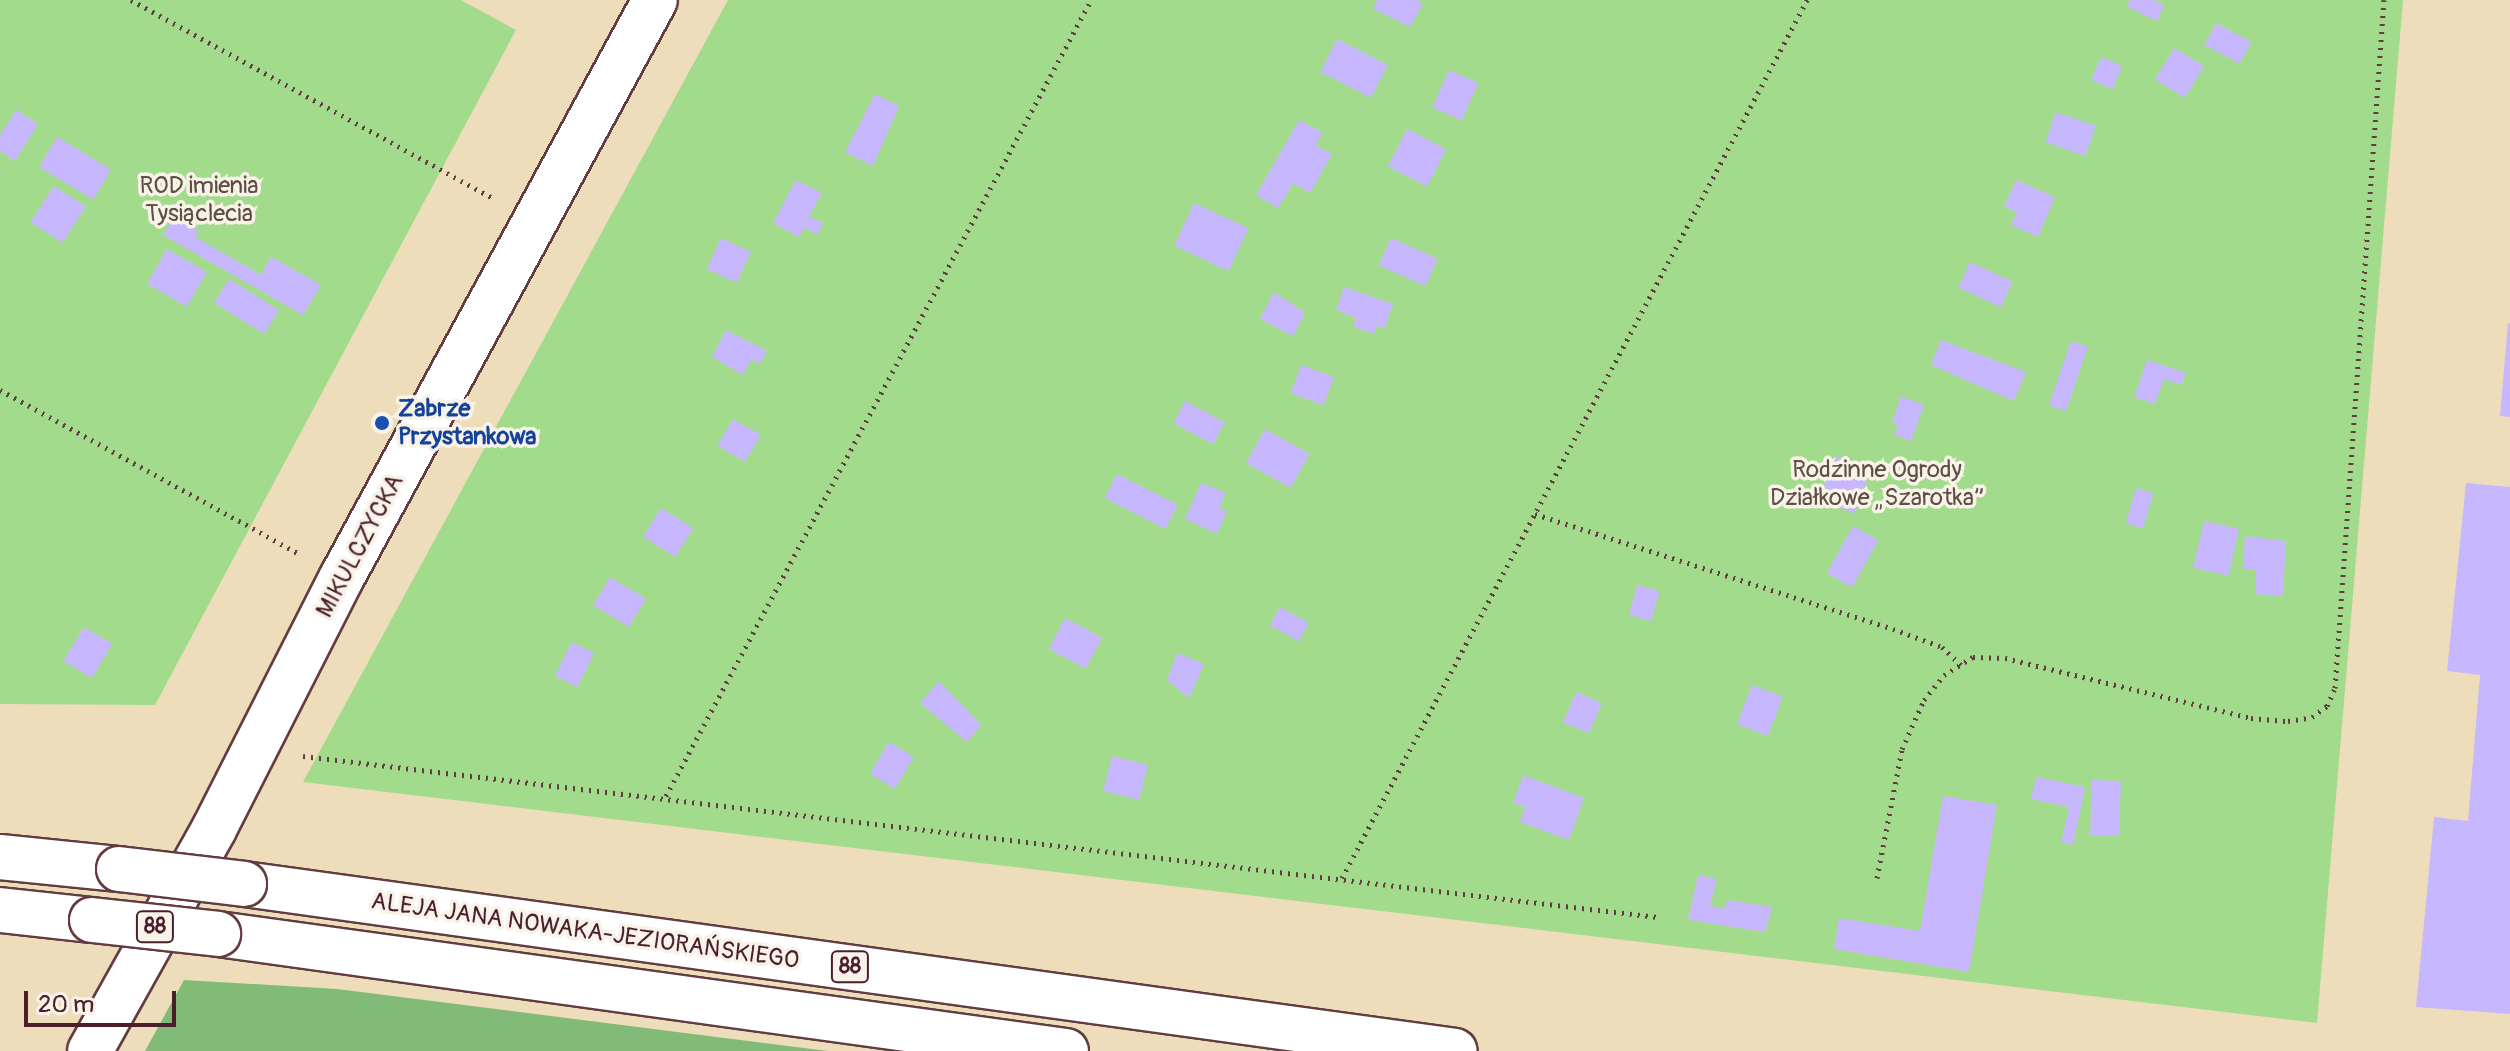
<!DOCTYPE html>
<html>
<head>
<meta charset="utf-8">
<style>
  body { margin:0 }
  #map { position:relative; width:2510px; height:1051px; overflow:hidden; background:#edb; font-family:Pangolin,sans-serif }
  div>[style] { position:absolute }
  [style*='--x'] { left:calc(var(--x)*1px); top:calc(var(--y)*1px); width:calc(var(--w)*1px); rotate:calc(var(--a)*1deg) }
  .green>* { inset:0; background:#a3db8d }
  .forest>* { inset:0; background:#82bb78 }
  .building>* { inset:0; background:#c7b7fe; transform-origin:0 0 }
  .path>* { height:5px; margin-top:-2.5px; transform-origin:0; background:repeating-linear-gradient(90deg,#633c41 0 2px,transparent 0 8px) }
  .roads { filter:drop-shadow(2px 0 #633c41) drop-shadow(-2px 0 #633c41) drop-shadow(0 2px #633c41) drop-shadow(0 -2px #633c41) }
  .minor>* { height:44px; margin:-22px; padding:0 22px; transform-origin:22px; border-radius:22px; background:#fff }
  .major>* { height:44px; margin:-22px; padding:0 22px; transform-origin:22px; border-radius:22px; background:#fff }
  .bridges { filter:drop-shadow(2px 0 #633c41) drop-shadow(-2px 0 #633c41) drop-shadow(0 2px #633c41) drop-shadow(0 -2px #633c41) }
  .major-bridge>* { height:44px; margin:-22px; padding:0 22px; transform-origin:22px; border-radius:22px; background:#fff }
  .dots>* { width:22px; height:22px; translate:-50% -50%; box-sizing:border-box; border:4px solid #f7f3e8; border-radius:50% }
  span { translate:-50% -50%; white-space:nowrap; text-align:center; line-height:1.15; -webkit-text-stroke:7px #f7f3e8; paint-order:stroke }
  .shield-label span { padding:2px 6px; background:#f7f3e8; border:2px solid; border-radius:6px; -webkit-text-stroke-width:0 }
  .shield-label { font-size:22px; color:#4a1f2b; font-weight:700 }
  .park-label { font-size:24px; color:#604e44 }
  .transit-label { font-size:24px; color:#164399; font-weight:700 }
  .left { translate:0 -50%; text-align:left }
  .street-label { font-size:24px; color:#4a1f2b }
  .scale { position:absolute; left:24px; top:991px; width:152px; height:36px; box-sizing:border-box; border:4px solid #4a1f2b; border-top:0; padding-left:10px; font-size:24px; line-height:28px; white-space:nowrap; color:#4a1f2b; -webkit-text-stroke:6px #f7f3e8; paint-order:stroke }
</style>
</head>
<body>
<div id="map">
  <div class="green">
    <i style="clip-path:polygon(0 0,461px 0,516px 30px,155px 705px,0 704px)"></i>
    <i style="clip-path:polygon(728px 0,2403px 0,2317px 1023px,303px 782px)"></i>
  </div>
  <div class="forest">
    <i style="clip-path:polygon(184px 980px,337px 989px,828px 1051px,145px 1051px)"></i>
  </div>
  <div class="building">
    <i style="clip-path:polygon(1377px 0,1416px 0,1423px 3px,1410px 27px,1373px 9px)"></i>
    <i style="clip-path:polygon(2130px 0,2154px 0,2164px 5px,2157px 21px,2127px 7px)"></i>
    <i style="left:2216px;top:23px;width:40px;height:25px;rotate:28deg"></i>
    <i style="left:1337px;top:39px;width:57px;height:37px;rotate:27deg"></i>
    <i style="left:2174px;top:48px;width:35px;height:37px;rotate:31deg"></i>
    <i style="left:2101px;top:57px;width:23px;height:25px;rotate:23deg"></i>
    <i style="left:1449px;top:70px;width:32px;height:41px;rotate:24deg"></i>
    <i style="clip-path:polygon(875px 94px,899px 106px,873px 166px,845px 152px)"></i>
    <i style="clip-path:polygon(16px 110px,38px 124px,15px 161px,0 151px,0 135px)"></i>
    <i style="left:2056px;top:112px;width:42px;height:32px;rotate:19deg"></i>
    <i style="clip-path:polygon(1299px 120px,1323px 133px,1315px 145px,1332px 154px,1310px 193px,1293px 183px,1278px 208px,1256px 195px)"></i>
    <i style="left:1407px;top:129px;width:44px;height:42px;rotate:27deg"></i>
    <i style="left:57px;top:137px;width:63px;height:35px;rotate:31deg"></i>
    <i style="clip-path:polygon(796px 180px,822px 193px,809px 216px,823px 223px,817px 235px,804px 227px,799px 237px,773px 223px)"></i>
    <i style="clip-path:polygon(2016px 180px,2055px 197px,2038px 237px,2011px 225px,2017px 212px,2004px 207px)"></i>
    <i style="left:54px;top:186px;width:38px;height:43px;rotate:33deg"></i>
    <i style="left:1194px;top:203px;width:60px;height:47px;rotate:25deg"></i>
    <i style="clip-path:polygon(174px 217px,199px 231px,195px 237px,261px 275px,271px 257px,321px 285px,303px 315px,163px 235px)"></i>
    <i style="left:721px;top:238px;width:33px;height:34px;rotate:25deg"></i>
    <i style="left:1391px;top:238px;width:51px;height:30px;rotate:24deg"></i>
    <i style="left:167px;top:249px;width:46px;height:40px;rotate:30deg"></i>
    <i style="left:1970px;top:262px;width:47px;height:28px;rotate:25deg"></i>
    <i style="left:229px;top:279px;width:59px;height:28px;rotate:32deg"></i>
    <i style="clip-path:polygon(1344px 287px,1393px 304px,1384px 329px,1377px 325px,1374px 334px,1353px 327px,1356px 318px,1336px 310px)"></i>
    <i style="clip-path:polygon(1274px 292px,1305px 313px,1293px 336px,1260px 319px)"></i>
    <i style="clip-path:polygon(2508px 323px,2510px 323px,2510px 417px,2500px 416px)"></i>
    <i style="clip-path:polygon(726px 330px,767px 351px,760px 364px,752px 359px,743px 375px,712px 357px)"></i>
    <i style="clip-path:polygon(1941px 340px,2026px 372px,2014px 401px,1931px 365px)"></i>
    <i style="left:2071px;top:341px;width:18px;height:68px;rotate:19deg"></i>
    <i style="clip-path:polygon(2147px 360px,2186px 373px,2181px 385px,2164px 379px,2155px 404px,2134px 397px)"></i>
    <i style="left:1301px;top:365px;width:35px;height:30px;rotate:20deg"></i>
    <i style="clip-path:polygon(1901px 396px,1924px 405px,1911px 441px,1894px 435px,1898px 425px,1892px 422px)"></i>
    <i style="left:1185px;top:401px;width:45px;height:25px;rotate:28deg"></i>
    <i style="left:733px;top:419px;width:32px;height:31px;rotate:30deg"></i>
    <i style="left:1265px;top:429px;width:51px;height:39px;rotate:29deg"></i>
    <i style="left:1835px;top:456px;width:38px;height:47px;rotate:20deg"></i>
    <i style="left:1117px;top:474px;width:68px;height:27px;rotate:27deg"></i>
    <i style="clip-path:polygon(1201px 483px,1226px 493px,1219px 508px,1227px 511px,1217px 534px,1185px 519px)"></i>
    <i style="clip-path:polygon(2466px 483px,2510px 487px,2510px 1014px,2416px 1007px,2434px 817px,2468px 821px,2480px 675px,2447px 671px)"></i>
    <i style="left:2136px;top:488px;width:18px;height:37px;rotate:16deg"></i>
    <i style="left:661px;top:508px;width:38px;height:34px;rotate:32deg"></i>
    <i style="left:2204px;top:521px;width:36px;height:48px;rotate:13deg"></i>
    <i style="left:1853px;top:526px;width:29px;height:54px;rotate:29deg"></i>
    <i style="clip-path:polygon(2245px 536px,2286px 541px,2283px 596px,2255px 594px,2256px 570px,2243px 569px)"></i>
    <i style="left:610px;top:577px;width:42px;height:33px;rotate:31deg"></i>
    <i style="left:1637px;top:585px;width:23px;height:31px;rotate:15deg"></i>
    <i style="left:1280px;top:607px;width:33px;height:21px;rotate:29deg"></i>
    <i style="left:1065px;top:618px;width:42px;height:35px;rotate:28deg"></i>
    <i style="left:84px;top:627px;width:33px;height:40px;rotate:31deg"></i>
    <i style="left:572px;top:642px;width:25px;height:38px;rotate:27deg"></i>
    <i style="clip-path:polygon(1177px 653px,1204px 664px,1189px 698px,1167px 680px)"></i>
    <i style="clip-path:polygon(939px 681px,981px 725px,967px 742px,920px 703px)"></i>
    <i style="left:1752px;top:685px;width:33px;height:42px;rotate:21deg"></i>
    <i style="left:1576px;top:692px;width:28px;height:33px;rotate:23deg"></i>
    <i style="left:889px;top:742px;width:29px;height:37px;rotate:31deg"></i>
    <i style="left:1112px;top:756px;width:37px;height:36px;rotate:14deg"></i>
    <i style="clip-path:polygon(1523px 775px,1584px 798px,1569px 840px,1520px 822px,1525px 807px,1513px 803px)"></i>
    <i style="clip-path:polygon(2036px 777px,2085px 787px,2073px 845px,2061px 842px,2069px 807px,2031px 799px)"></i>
    <i style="left:2092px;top:780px;width:29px;height:55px;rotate:2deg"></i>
    <i style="clip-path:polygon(1943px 796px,1997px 805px,1969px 972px,1834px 949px,1839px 918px,1920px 931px)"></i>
    <i style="clip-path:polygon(1698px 875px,1717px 879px,1710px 905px,1724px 909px,1727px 900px,1772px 907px,1765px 932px,1688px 920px)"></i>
  </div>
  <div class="path">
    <i style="--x:131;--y:0;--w:412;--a:28.7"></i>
    <i style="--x:0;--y:390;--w:343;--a:28.7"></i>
    <i style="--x:1535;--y:514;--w:376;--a:17.8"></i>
    <i style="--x:1893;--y:629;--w:52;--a:20.2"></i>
    <i style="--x:1942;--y:647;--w:26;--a:43"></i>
    <i style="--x:303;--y:756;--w:1364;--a:6.78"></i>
    <i style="--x:666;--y:796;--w:902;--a:-61.9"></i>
    <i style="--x:1342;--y:878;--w:994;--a:-62.09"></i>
    <i style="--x:1877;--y:878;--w:131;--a:-79"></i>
    <i style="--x:1902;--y:749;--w:54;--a:-65.8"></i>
    <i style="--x:1924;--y:700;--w:32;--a:-51"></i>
    <i style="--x:1944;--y:675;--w:34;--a:-32"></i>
    <i style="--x:1973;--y:657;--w:32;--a:2"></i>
    <i style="--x:2005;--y:658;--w:253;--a:13.7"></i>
    <i style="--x:2251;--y:718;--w:37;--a:5"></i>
    <i style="--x:2288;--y:721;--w:24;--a:-9"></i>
    <i style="--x:2312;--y:717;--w:19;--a:-36"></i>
    <i style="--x:2327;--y:706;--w:20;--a:-66"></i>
    <i style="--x:2335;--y:688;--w:690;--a:-85.93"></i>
  </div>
  <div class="roads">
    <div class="minor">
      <i style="--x:90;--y:1051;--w:254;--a:-60.8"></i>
      <i style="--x:214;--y:829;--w:283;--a:-63.1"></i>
      <i style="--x:342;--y:577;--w:656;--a:-61.52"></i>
    </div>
    <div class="major">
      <i style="--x:0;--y:857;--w:120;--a:5.8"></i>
      <i style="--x:244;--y:884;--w:1222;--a:7.85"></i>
      <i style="--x:0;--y:910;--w:93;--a:6.2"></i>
      <i style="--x:218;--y:934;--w:856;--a:7.86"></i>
    </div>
  </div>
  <div class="bridges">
    <div class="major-bridge">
      <i style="--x:119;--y:869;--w:126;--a:6.8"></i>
      <i style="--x:92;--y:920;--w:127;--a:6.3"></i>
    </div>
  </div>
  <div class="dots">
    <i style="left:382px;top:423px;background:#1a4fb4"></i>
  </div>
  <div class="shield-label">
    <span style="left:155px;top:927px">88</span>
    <span style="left:850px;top:967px">88</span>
  </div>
  <div class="park-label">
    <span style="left:199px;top:200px">ROD imienia<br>Tysiąclecia</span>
    <span style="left:1877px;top:484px">Rodzinne Ogrody<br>Działkowe „Szarotka”</span>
  </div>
  <div class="transit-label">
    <span class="left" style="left:398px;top:423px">Zabrze<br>Przystankowa</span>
  </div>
  <div class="street-label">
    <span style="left:360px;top:546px;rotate:-62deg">MIKULCZYCKA</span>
    <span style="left:585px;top:931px;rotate:8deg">ALEJA JANA NOWAKA-JEZIORAŃSKIEGO</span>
  </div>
  <div class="scale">20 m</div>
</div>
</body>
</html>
